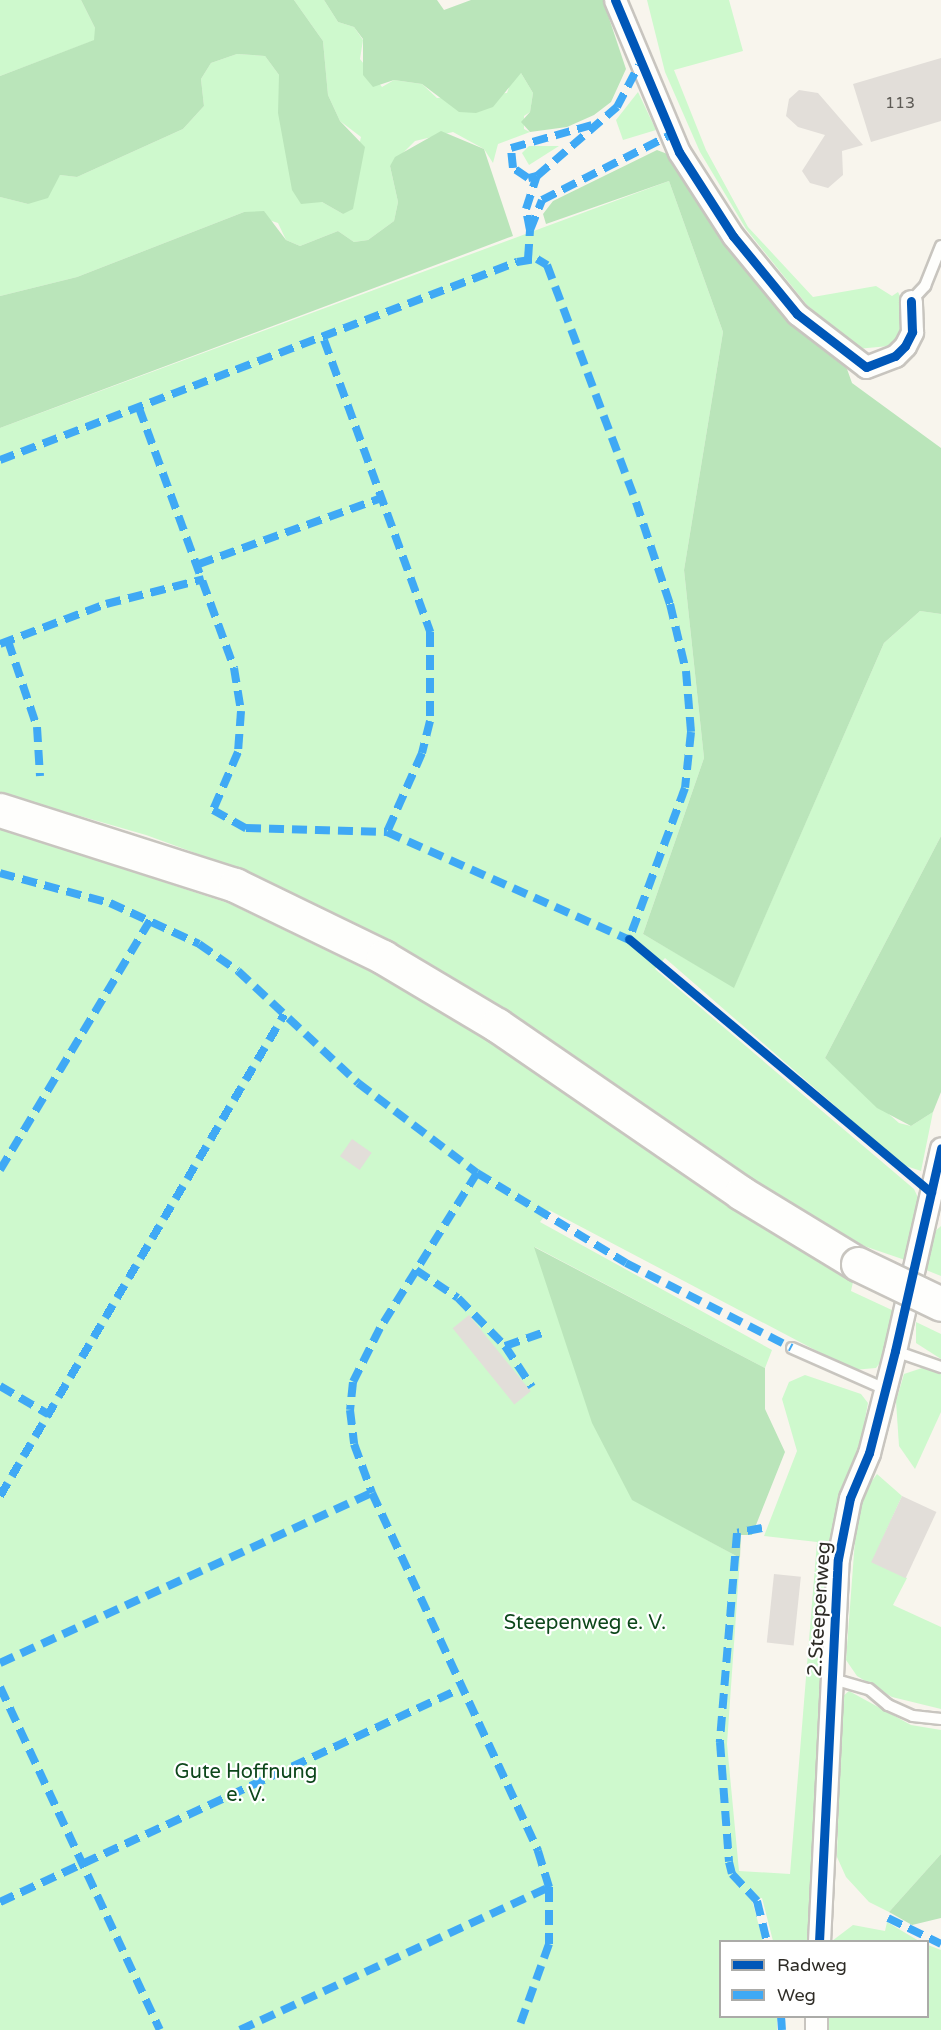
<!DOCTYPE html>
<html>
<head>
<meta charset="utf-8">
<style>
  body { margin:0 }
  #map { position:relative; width:941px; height:2030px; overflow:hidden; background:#f8f5ed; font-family:"Varela Round",sans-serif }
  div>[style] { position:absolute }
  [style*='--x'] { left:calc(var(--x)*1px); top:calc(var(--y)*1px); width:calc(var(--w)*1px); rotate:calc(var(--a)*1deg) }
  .green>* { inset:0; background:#cef9cd }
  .forest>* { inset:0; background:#bae5ba }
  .building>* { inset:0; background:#e2ded9; transform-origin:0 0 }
  .roads { filter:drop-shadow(2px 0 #c8c5bf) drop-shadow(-2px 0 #c8c5bf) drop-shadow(0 2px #c8c5bf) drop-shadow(0 -2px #c8c5bf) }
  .lane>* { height:10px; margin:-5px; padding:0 5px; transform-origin:5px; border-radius:5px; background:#fefefc }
  .street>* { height:21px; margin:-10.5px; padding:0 10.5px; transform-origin:10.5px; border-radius:10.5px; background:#fefefc }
  .primary>* { height:33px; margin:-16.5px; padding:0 16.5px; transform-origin:16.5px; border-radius:16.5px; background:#fefefc }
  .bridges { filter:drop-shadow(2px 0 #c8c5bf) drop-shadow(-2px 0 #c8c5bf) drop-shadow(0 2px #c8c5bf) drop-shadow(0 -2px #c8c5bf) }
  .primary-bridge>* { height:33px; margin:-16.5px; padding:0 16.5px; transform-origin:16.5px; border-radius:16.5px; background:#fefefc }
  .quiet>* { height:8px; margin-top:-4px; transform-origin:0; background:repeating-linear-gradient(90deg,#3fa9f5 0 15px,transparent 0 23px) }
  .cycleway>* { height:9px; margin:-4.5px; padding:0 4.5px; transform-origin:4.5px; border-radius:4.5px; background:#0057b8 }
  span { translate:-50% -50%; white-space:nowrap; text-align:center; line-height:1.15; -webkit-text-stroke:4.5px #fff; paint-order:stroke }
  .number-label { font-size:16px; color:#5e5b56 }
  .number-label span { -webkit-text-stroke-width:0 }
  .street-label { font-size:20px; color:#2e2c26 }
  .park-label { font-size:20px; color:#0d471b }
  .legend { position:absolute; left:719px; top:1940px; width:210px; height:78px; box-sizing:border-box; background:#fff; border:2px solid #ababa8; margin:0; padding:8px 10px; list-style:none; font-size:18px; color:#2e2c26 }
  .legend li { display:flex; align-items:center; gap:12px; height:30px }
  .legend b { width:30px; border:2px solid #ababa8 }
</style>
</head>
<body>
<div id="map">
  <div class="green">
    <i style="clip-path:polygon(0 0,81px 0,95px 28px,95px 40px,0 76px)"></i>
    <i style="clip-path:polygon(294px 0,324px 0,338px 22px,354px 27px,363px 40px,360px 59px,382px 87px,394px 80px,422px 84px,437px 98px,507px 93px,513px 76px,521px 73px,533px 93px,530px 112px,524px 116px,524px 129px,530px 132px,498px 144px,493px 163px,484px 149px,453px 132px,415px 141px,390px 166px,398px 202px,394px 221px,368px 240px,354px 242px,338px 231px,300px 246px,286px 240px,278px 223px,244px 212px,77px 277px,0 296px,0 197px,28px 204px,60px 175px,77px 177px,183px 129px,204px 106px,201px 79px,211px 63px,237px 54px,265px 56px,279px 75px,284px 136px,322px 202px,343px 214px,361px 137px,340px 121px,328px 95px,323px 41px)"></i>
    <i style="clip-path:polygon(647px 0,729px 0,743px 51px,674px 70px,706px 150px,748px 227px,813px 297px,876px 286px,892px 296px,898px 292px,904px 304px,903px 330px,889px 346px,857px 349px,807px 305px,746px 229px,700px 152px,665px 72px)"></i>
    <i style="clip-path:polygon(638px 92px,656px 130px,623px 140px,616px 120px)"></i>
    <i style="clip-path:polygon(529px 146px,559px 146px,529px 165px,522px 153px)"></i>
    <i style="clip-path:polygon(669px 181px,723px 332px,684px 570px,704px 758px,643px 934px,734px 987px,884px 643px,920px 611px,941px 614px,941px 836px,825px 1058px,899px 1123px,911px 1126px,933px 1112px,921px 1171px,903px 1165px,665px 958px,655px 969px,914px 1189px,920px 1202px,908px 1261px,864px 1246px,746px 1177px,507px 1011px,389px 941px,239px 869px,146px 835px,0 793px,0 428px)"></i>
    <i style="clip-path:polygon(0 829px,228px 903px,377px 975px,488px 1041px,733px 1210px,853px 1282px,851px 1291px,894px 1311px,882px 1360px,876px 1368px,853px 1370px,549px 1210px,540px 1222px,772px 1350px,765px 1368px,535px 1247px,632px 1499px,740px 1558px,727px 1744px,739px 1871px,790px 1874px,817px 1542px,764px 1536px,797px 1451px,782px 1399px,789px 1382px,805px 1375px,861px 1394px,868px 1403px,860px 1446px,842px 1494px,808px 1941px,773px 1941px,762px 1898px,752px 1900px,763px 1941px,720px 1942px,720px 2016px,777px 2017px,777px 2030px,0 2030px)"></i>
    <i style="clip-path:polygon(941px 1226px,941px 1276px,926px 1270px,933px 1233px)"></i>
    <i style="clip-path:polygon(916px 1322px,941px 1334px,941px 1359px,916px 1343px)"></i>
    <i style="clip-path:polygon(922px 1368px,941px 1372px,941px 1412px,915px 1469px,899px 1446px,896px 1401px,904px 1374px)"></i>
    <i style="clip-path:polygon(877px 1474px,902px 1496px,872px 1562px,907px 1578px,893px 1605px,941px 1627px,941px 1709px,892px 1697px,857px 1676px,846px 1660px,858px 1500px)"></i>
    <i style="clip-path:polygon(849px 1691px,911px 1725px,941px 1730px,941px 1854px,889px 1912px,869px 1902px,846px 1877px,837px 1857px,842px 1697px)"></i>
    <i style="clip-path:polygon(887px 1922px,919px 1941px,832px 1941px,853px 1925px,885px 1931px)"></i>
    <i style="clip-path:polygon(928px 1945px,941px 1950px,941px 2030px,829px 2030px,829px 2017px,928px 2016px)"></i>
  </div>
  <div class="forest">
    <i style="clip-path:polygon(81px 0,294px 0,323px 41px,328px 95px,340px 121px,365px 147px,353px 209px,343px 214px,322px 202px,301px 204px,292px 190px,278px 113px,279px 75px,265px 56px,237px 54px,211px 63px,201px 79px,204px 106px,183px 129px,77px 177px,60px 175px,48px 198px,28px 204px,0 197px,0 76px,94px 40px,95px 28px)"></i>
    <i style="clip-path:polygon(324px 0,437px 0,444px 10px,471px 0,603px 0,626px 69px,611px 102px,594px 115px,567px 127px,530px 132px,521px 122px,530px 112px,533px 93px,521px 73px,493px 107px,476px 113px,459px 112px,422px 84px,394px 80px,373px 87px,363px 75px,363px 39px,354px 27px,338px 22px)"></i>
    <i style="clip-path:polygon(441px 131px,484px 149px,513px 236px,0 428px,0 296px,77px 277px,244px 212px,264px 211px,286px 240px,300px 246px,338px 231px,354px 242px,368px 240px,394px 221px,398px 202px,390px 166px,395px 157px)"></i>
    <i style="clip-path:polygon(657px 150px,670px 155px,725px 242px,792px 321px,847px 369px,852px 383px,941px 448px,941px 614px,920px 611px,884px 643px,734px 988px,643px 934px,704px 758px,684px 570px,723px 332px,669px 181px,546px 224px,543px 214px,553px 201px)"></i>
    <i style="clip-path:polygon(941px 836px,941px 1092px,933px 1112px,911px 1126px,877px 1108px,825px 1058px)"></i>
    <i style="clip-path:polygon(534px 1247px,765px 1368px,765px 1409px,785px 1452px,752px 1535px,741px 1535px,740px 1558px,632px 1500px,592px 1423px)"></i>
    <i style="clip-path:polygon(941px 1854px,941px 1918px,912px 1925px,889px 1912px)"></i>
  </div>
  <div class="building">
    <i style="clip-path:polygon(941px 58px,941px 121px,871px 142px,853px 84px)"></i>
    <i style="clip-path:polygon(799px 90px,818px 93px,863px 145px,842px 151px,843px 175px,828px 188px,810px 183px,802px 171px,825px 135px,798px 127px,786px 116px,789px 99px)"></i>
    <i style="left:352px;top:1139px;width:24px;height:21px;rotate:35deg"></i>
    <i style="left:469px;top:1315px;width:98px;height:21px;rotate:51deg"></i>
    <i style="left:902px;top:1496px;width:38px;height:73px;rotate:25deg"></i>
    <i style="left:774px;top:1574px;width:27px;height:69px;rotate:6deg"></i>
  </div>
  <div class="roads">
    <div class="lane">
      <i style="--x:911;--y:301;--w:21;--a:-47"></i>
      <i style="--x:925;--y:286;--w:43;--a:-68.2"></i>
      <i style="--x:792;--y:1348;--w:102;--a:23.8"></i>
      <i style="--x:895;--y:1351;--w:49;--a:19.2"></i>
      <i style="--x:833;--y:1679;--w:37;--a:16"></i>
      <i style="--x:869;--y:1689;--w:25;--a:40"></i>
      <i style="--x:888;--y:1705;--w:27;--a:24"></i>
      <i style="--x:913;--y:1716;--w:28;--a:6"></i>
    </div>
    <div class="street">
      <i style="--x:615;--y:0;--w:165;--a:67.2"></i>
      <i style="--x:679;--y:152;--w:100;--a:57.3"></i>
      <i style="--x:733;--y:236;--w:101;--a:50.6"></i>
      <i style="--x:797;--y:314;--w:87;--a:37.5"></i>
      <i style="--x:866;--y:367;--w:31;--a:-21"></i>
      <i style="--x:895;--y:356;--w:14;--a:-45"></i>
      <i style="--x:905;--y:346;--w:16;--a:-63"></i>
      <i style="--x:912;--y:332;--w:31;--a:-92"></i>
      <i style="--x:819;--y:1942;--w:383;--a:-87.2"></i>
      <i style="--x:838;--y:1559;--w:62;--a:-78.9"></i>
      <i style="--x:850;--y:1498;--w:49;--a:-67.1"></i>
      <i style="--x:869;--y:1453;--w:105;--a:-75.7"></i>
      <i style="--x:895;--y:1351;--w:208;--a:-77.2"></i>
      <i style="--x:816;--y:2030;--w:14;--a:-90"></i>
    </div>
    <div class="primary">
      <i style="--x:0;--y:810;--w:247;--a:17.7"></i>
      <i style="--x:235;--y:885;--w:165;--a:25.9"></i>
      <i style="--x:383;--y:957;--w:133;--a:30.8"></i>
      <i style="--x:497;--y:1025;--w:296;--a:34.5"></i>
      <i style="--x:741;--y:1193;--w:137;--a:31.3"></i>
    </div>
  </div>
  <div class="bridges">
    <div class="primary-bridge">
      <i style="--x:858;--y:1264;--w:92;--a:25.7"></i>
    </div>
  </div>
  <div class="quiet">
    <i style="--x:537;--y:176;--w:9;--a:167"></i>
    <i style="--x:528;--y:178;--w:18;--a:-146"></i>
    <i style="--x:513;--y:168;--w:20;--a:-96"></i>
    <i style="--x:511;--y:148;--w:84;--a:-15.9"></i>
    <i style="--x:530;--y:230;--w:21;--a:-101"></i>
    <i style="--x:526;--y:209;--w:35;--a:-72"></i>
    <i style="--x:537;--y:176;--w:106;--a:-40.8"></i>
    <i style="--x:617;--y:107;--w:47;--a:-62.4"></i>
    <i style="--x:528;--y:259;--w:29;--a:-86"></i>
    <i style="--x:530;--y:230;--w:32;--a:-68"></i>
    <i style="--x:542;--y:200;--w:144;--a:-26.9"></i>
    <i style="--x:324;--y:340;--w:311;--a:70"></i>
    <i style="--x:430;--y:632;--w:89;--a:90"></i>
    <i style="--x:430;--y:721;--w:33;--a:104"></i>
    <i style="--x:422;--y:753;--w:86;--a:113.9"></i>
    <i style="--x:139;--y:408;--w:277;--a:69.9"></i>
    <i style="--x:234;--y:668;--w:44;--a:80.8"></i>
    <i style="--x:241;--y:711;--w:41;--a:94.2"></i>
    <i style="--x:238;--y:752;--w:63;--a:113.3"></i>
    <i style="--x:213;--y:810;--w:38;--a:29"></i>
    <i style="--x:246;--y:828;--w:141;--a:1.6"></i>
    <i style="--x:387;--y:832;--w:268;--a:24"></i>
    <i style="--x:0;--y:460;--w:554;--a:-20.96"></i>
    <i style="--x:517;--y:262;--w:20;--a:-9"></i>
    <i style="--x:537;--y:259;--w:12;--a:31"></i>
    <i style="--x:547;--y:265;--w:253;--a:69.4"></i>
    <i style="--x:636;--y:502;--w:108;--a:71.6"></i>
    <i style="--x:670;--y:604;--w:69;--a:76.6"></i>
    <i style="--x:686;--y:671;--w:61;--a:85.3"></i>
    <i style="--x:691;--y:732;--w:56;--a:96.1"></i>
    <i style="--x:685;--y:788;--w:161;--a:110.3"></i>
    <i style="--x:199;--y:564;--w:194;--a:-19.9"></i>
    <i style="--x:8;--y:641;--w:91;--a:71.4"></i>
    <i style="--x:37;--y:727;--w:49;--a:86.5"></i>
    <i style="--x:0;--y:644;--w:113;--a:-20.7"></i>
    <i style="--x:106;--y:604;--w:101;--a:-14.3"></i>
    <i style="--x:0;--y:873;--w:114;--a:15.3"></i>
    <i style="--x:110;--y:903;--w:98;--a:24.7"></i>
    <i style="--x:199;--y:944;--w:47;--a:34.7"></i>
    <i style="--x:238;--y:971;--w:164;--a:43"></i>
    <i style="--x:358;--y:1083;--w:149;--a:37.1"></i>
    <i style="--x:477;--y:1173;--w:174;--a:31.1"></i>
    <i style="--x:626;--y:1263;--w:186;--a:27.1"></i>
    <i style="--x:0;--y:1170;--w:292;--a:-59"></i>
    <i style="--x:477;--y:1173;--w:183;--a:122"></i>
    <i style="--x:380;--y:1328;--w:60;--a:116.6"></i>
    <i style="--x:353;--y:1382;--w:28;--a:96"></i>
    <i style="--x:350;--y:1410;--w:34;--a:83"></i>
    <i style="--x:354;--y:1444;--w:52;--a:69.8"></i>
    <i style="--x:372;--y:1493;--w:395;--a:65.1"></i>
    <i style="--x:538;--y:1851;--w:38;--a:73"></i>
    <i style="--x:549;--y:1887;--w:57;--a:90"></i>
    <i style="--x:549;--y:1944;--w:91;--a:109.8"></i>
    <i style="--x:416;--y:1270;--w:50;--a:33.7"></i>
    <i style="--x:458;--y:1298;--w:67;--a:45.6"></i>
    <i style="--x:505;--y:1346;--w:42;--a:-19.3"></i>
    <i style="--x:505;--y:1346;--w:49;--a:56.6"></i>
    <i style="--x:0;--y:1386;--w:56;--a:30.3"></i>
    <i style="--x:0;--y:1496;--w:559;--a:-59.44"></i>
    <i style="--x:762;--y:1528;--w:25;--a:169"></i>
    <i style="--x:737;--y:1533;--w:210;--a:94.7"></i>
    <i style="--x:720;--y:1742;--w:120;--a:85.7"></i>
    <i style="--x:729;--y:1862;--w:12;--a:76"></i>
    <i style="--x:732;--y:1874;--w:37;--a:47"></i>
    <i style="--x:757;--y:1901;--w:42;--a:76.3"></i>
    <i style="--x:0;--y:1663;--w:409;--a:-24.6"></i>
    <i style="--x:0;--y:1687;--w:378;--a:65"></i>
    <i style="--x:0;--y:1902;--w:511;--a:-24.86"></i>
    <i style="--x:888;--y:1918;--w:59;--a:26.1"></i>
    <i style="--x:781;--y:2016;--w:14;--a:86"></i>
    <i style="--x:240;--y:2030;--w:340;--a:-24.8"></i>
  </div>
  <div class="cycleway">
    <i style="--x:615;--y:0;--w:165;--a:67.2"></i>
    <i style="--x:679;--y:152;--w:100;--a:57.3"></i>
    <i style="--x:733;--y:236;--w:101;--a:50.6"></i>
    <i style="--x:797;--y:314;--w:87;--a:37.5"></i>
    <i style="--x:866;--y:367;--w:31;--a:-21"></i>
    <i style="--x:895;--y:356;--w:14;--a:-45"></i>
    <i style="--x:905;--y:346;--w:16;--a:-63"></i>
    <i style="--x:912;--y:332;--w:31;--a:-92"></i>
    <i style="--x:629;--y:939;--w:394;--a:40"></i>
    <i style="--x:819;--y:1942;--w:383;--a:-87.2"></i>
    <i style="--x:838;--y:1559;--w:62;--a:-78.9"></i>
    <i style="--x:850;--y:1498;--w:49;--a:-67.1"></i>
    <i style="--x:869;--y:1453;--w:105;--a:-75.7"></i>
    <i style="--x:895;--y:1351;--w:208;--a:-77.2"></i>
  </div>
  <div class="number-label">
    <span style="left:900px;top:103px">113</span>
  </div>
  <div class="street-label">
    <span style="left:820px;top:1609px;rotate:-86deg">2.Steepenweg</span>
  </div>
  <div class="park-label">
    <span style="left:585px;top:1623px">Steepenweg e. V.</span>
    <span style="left:246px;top:1784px">Gute Hoffnung<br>e. V.</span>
  </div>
  <ul class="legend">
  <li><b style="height:8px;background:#0057b8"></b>Radweg</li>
  <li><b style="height:8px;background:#3fa9f5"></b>Weg</li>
  </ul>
</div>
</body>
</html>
